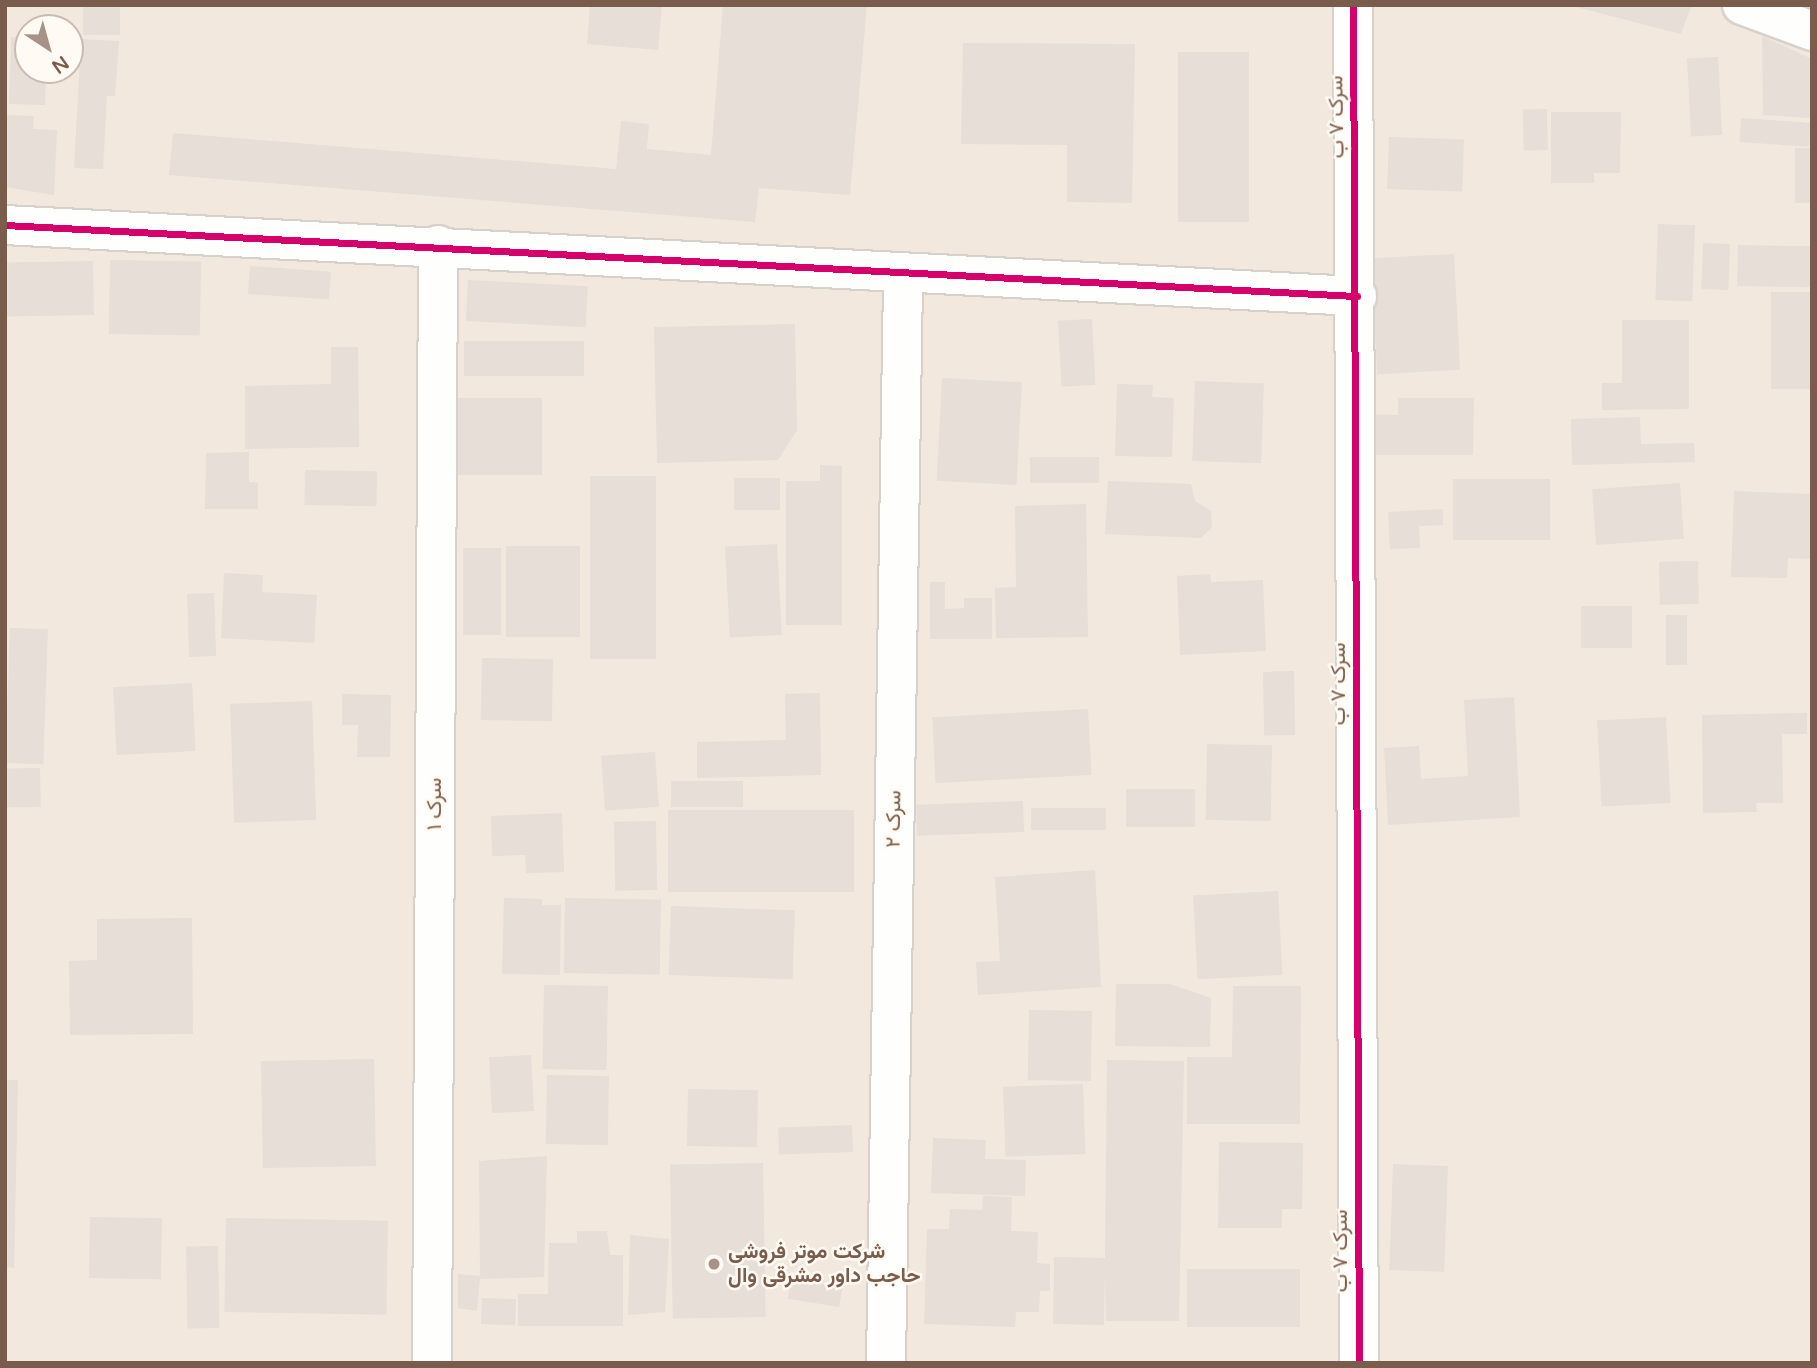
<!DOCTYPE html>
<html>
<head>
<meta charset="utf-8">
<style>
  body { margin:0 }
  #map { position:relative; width:1817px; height:1368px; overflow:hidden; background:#f9f5f0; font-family:"Varela Round",Vazirmatn,sans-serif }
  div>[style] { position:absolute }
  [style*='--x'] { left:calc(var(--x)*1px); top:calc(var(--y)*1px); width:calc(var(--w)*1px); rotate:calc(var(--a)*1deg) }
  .residential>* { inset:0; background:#f2e8de }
  .building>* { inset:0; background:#e6ded7; transform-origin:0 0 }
  .roads { filter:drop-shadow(2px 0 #d7d1cb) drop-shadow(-2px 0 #d7d1cb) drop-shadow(0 2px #d7d1cb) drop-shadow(0 -2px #d7d1cb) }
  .minor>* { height:38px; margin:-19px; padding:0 19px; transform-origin:19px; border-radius:19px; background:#fefefd }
  .cycleway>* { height:7px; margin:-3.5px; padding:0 3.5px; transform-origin:3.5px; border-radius:3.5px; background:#d6006c }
  .dots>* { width:19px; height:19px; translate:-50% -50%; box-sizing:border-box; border:4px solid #fffaf3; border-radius:50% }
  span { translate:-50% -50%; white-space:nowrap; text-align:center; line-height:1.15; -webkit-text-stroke:5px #fffaf3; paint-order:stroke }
  .street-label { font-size:21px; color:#7a5c4d }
  .poi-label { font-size:21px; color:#7a5c4d; font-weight:700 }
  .left { translate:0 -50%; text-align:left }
  .frame { position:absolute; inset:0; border:7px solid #7a5c4d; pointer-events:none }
  .north { position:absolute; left:14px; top:14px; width:70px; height:70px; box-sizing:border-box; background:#fffaf3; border:2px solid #cabbb1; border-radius:50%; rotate:144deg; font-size:19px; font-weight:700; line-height:28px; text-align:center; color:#7a5c4d }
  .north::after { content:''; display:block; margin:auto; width:24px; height:32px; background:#a69286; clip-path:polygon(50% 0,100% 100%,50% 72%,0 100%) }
</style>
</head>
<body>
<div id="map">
  <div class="residential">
    <i style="clip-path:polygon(evenodd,5px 5px,1812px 5px,1812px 1363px,5px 1363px,5px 5px,28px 28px,70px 28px,70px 70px,28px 70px,28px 28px)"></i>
  </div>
  <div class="building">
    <i style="left:83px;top:5px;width:37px;height:30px"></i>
    <i style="clip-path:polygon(590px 5px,662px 5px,658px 50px,587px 44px)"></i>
    <i style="clip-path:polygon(723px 5px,867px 5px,850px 195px,759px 188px,755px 222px,169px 175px,173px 133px,616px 169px,621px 121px,649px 124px,647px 149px,711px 155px)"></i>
    <i style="clip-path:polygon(1686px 5px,1691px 7px,1681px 34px,1572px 6px)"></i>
    <i style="clip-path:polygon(1762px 36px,1812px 59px,1810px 118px,1763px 115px)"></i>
    <i style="clip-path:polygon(11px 37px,28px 37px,28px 70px,46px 70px,45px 105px,9px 104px)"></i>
    <i style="clip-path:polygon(81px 39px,119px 41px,115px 96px,107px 96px,103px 169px,74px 168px)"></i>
    <i style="clip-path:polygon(963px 43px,1135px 44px,1132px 203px,1067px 202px,1067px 145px,961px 144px)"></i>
    <i style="left:1249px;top:52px;width:170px;height:71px;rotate:90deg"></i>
    <i style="left:1718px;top:57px;width:78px;height:31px;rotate:87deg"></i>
    <i style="left:1547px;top:109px;width:41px;height:24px;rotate:89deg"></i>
    <i style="clip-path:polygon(1551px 112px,1621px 112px,1620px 173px,1594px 173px,1594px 183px,1551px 183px)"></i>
    <i style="clip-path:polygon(5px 115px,34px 116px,33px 129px,57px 130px,54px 195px,5px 187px)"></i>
    <i style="left:1741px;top:118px;width:70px;height:24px;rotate:4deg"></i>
    <i style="left:1389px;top:137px;width:75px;height:52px;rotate:2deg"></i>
    <i style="left:1795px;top:148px;width:17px;height:55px"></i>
    <i style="left:1658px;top:224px;width:37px;height:76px;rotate:2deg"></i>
    <i style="left:1703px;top:243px;width:27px;height:46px;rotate:2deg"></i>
    <i style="left:1738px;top:245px;width:74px;height:41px;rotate:1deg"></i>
    <i style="left:1454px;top:254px;width:116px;height:83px;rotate:87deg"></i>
    <i style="left:110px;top:260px;width:91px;height:74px;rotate:1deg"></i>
    <i style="left:93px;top:261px;width:54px;height:88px;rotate:89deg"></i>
    <i style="left:250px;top:266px;width:81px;height:28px;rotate:4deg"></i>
    <i style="left:468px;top:280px;width:120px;height:41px;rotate:3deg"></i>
    <i style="left:1812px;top:292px;width:97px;height:41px;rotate:90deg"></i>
    <i style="left:1092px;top:319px;width:66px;height:34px;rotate:87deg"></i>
    <i style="clip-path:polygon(1622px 320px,1689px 320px,1689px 409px,1602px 410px,1602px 383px,1622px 383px)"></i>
    <i style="clip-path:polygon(795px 324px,797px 430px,778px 460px,657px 463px,654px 327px)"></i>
    <i style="left:584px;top:341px;width:35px;height:120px;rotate:90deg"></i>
    <i style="clip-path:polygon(331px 347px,358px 347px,359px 447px,245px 449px,245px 386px,331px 384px)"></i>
    <i style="left:942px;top:378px;width:80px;height:103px;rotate:3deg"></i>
    <i style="left:1195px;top:381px;width:69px;height:80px;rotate:2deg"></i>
    <i style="clip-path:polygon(1117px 384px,1153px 385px,1152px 397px,1174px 398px,1172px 457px,1115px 456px)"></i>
    <i style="left:441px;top:398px;width:101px;height:77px"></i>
    <i style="clip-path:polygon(1398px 398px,1474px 398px,1473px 455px,1367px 455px,1367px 414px,1398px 415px)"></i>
    <i style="clip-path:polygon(1640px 417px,1641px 444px,1694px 443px,1695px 462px,1572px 465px,1571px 419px)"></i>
    <i style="clip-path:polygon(249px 452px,249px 482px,258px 483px,258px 509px,205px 509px,206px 453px)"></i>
    <i style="left:1099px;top:457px;width:26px;height:69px;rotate:90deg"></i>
    <i style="clip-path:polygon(820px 465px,842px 466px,842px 625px,786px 625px,786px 481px,820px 481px)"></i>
    <i style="left:305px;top:470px;width:72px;height:35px;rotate:1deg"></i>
    <i style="left:590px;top:476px;width:66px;height:183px"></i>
    <i style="left:734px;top:478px;width:46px;height:32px"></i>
    <i style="left:1453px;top:479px;width:97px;height:61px"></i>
    <i style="clip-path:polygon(1108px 481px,1191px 484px,1195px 501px,1211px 511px,1212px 527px,1201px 538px,1105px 534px)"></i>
    <i style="left:1680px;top:483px;width:56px;height:88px;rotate:86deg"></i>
    <i style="clip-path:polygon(1734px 491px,1812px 494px,1811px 559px,1788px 558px,1787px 578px,1731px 577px)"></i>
    <i style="clip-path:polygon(1086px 504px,1088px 637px,996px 638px,995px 588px,1016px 587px,1015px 506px)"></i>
    <i style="clip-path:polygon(1443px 509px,1443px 525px,1419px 526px,1420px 548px,1390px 549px,1388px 512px)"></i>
    <i style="left:777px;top:544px;width:91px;height:52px;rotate:87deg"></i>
    <i style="left:506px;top:546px;width:74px;height:91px"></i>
    <i style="left:463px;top:548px;width:38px;height:87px"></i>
    <i style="left:1698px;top:561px;width:43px;height:39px;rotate:89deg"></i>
    <i style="clip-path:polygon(224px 573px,263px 575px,262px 592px,317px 595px,314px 643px,221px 638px)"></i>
    <i style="clip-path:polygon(1210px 574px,1211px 582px,1263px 580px,1266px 651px,1180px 655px,1177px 576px)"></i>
    <i style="clip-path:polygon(930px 582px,945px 582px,945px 609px,964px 608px,964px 598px,992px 598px,992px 639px,930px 639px)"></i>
    <i style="left:214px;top:593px;width:63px;height:27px;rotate:88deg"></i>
    <i style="left:1632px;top:606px;width:42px;height:51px;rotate:90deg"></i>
    <i style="left:1666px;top:615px;width:21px;height:50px"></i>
    <i style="left:10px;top:628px;width:38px;height:135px;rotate:2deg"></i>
    <i style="left:482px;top:658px;width:71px;height:62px;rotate:1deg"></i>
    <i style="left:1294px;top:671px;width:64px;height:31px;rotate:89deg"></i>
    <i style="left:192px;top:683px;width:68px;height:79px;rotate:87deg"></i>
    <i style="clip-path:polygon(820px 693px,821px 775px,697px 778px,697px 742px,786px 740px,785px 694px)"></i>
    <i style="clip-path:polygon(342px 694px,391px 695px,390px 757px,357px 757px,358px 725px,342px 725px)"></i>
    <i style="clip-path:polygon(1514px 697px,1520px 817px,1388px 825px,1384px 748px,1419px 746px,1421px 779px,1468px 776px,1464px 700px)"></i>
    <i style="left:312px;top:701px;width:119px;height:82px;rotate:88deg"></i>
    <i style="left:1088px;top:709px;width:66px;height:156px;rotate:87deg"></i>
    <i style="clip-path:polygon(1807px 713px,1807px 734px,1782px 734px,1783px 803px,1756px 803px,1757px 812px,1703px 813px,1702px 715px)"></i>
    <i style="left:1666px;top:717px;width:86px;height:69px;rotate:87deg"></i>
    <i style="left:1207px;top:744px;width:65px;height:76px;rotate:1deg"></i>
    <i style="left:655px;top:752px;width:55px;height:54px;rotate:86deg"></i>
    <i style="left:40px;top:768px;width:39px;height:35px;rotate:89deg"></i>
    <i style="left:743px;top:781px;width:26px;height:72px;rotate:90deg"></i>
    <i style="left:1195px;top:789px;width:38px;height:69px;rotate:90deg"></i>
    <i style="left:1023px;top:801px;width:31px;height:107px;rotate:88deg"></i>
    <i style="left:1106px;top:808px;width:22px;height:75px;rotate:90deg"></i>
    <i style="left:854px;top:810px;width:82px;height:186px;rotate:90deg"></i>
    <i style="clip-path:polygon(562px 813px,564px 872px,526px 873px,525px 855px,492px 856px,491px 816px)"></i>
    <i style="left:656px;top:821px;width:69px;height:42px;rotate:89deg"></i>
    <i style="clip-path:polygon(1095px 870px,1101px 987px,978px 995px,976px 962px,1000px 961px,995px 877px)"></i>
    <i style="left:1278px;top:891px;width:84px;height:85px;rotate:87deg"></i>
    <i style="clip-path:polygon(504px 898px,542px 899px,542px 905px,561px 905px,560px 975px,502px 974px)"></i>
    <i style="left:565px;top:898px;width:96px;height:75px;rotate:1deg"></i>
    <i style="left:671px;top:906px;width:124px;height:69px;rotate:2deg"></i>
    <i style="clip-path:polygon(192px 918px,193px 1034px,70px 1035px,69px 961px,97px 960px,97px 919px)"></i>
    <i style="clip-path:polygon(1116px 984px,1170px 984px,1211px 998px,1210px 1047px,1115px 1046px)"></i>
    <i style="left:544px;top:985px;width:64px;height:84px;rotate:1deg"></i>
    <i style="clip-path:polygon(1233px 986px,1301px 986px,1300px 1124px,1187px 1124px,1187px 1057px,1232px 1057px)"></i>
    <i style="left:1029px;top:1010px;width:63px;height:70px;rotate:1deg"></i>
    <i style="left:531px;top:1055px;width:56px;height:42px;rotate:87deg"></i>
    <i style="left:374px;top:1059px;width:107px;height:113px;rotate:89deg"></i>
    <i style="clip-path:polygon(1107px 1060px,1184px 1061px,1179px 1321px,1106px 1321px,1105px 1269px,1104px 1325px,1053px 1324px,1054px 1257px,1105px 1258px)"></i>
    <i style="left:547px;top:1075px;width:62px;height:69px;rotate:1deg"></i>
    <i style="clip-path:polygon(5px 1080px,18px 1080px,14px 1268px,5px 1267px)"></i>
    <i style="left:1083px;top:1084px;width:70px;height:80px;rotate:88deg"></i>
    <i style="left:688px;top:1089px;width:70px;height:57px;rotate:1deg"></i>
    <i style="left:852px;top:1125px;width:27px;height:74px;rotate:88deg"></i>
    <i style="clip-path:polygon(933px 1138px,986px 1140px,985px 1159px,1026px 1160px,1025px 1196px,931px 1193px)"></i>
    <i style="clip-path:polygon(1219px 1142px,1303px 1143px,1302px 1209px,1282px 1209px,1282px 1228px,1218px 1228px)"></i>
    <i style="clip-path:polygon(547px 1156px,544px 1277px,480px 1279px,477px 1311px,458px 1308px,458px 1274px,480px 1276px,479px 1161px)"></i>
    <i style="left:763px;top:1163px;width:154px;height:93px;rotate:89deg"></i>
    <i style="left:1393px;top:1164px;width:55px;height:106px;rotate:2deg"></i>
    <i style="clip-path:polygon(983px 1196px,1012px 1197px,1011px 1231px,1038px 1232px,1037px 1263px,1050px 1264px,1050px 1291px,1040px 1291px,1039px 1312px,1016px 1312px,1015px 1327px,924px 1324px,927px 1229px,949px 1229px,950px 1209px,982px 1210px)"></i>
    <i style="left:90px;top:1217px;width:72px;height:61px;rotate:1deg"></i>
    <i style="left:226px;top:1218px;width:162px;height:94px;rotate:1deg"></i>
    <i style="clip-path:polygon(577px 1231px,607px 1231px,610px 1255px,623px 1255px,623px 1326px,518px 1326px,518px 1294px,548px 1294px,549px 1243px,577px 1243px)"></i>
    <i style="clip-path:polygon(630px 1235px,669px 1239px,665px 1312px,628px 1315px)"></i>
    <i style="left:218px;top:1246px;width:82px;height:32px;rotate:89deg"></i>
    <i style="left:1187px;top:1269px;width:113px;height:58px"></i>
    <i style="left:791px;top:1279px;width:52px;height:20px;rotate:9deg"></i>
    <i style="left:482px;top:1298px;width:34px;height:26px;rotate:2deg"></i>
  </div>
  <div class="roads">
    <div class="minor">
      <i style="--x:1353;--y:5;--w:1358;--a:89.75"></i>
      <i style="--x:1742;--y:5;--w:75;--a:20.4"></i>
      <i style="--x:5;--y:225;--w:1354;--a:3.01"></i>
      <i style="--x:432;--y:1363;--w:1118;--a:-89.69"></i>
      <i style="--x:886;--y:1363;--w:1088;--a:-89.1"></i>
    </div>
  </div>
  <div class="cycleway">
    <i style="--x:1353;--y:5;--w:1358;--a:89.75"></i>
    <i style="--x:5;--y:225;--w:1354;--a:3.01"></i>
  </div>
  <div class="dots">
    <i style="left:714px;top:1264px;background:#a69286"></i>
  </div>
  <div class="street-label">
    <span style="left:1337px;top:117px;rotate:-91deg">سرک ۷ ب</span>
    <span style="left:1339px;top:684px;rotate:-90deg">سرک ۷ ب</span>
    <span style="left:435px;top:804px;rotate:-90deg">سرک ۱</span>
    <span style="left:894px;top:819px;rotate:-89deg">سرک ۲</span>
    <span style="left:1341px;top:1251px;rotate:-90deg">سرک ۷ ب</span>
  </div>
  <div class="poi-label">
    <span class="left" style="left:728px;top:1264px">شرکت موتر فروشی<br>حاجب داور مشرقی وال</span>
  </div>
  <div class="frame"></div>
  <div class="north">N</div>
</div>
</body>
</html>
